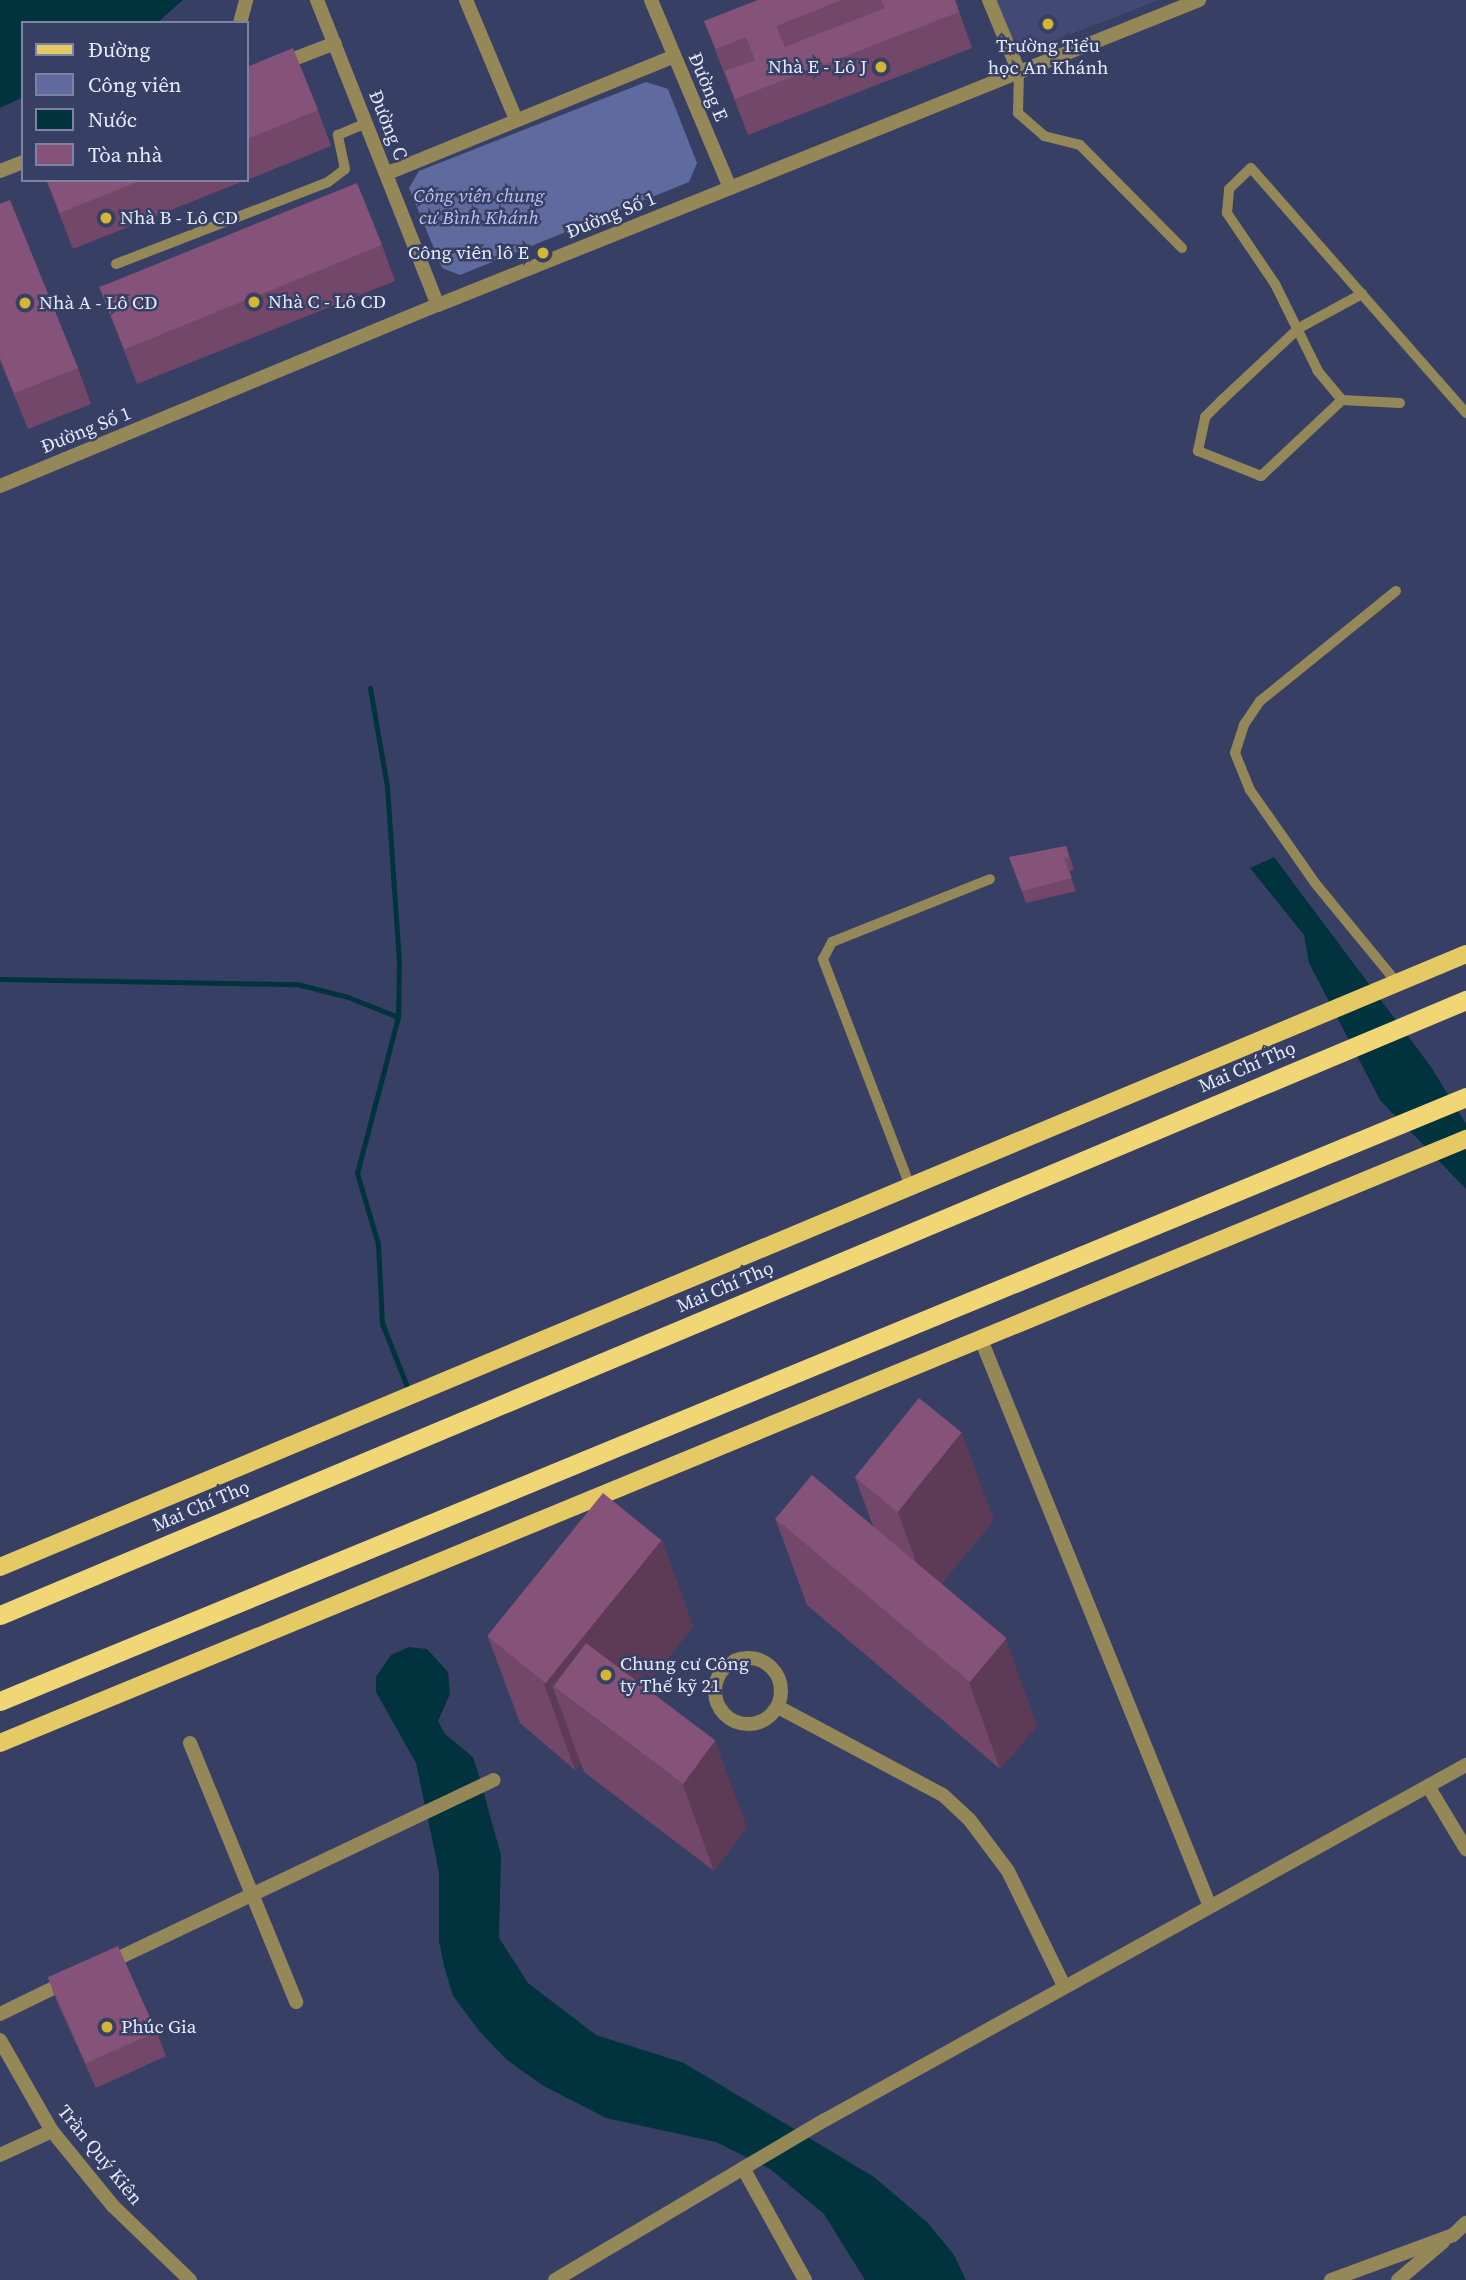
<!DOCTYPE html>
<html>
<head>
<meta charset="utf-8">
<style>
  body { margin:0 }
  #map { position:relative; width:1466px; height:2280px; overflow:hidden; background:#383f64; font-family:"Source Serif 4",serif }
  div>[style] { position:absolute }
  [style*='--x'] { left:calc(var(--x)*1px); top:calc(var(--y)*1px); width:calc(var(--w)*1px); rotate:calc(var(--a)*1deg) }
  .built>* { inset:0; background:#414974 }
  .green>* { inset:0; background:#5f6a9e }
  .water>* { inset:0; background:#00333d }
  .stream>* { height:5px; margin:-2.5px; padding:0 2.5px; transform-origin:2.5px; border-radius:2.5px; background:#00333d }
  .service>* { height:10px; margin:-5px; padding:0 5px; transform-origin:5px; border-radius:5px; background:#948758 }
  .minor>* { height:14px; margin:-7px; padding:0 7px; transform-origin:7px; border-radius:7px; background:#948758 }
  .minor>.ring { margin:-7px; padding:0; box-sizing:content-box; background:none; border:14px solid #948758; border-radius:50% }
  .tertiary>* { height:14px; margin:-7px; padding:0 7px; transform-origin:7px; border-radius:7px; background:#948758 }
  .primary>* { height:18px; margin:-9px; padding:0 9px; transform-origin:9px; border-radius:9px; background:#e4c964 }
  .trunk>* { height:19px; margin:-9.5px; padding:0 9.5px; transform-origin:9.5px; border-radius:9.5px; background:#f0d675 }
  .wall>* { inset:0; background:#724769 }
  .shaded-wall>* { inset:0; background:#5d3a55 }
  .building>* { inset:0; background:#85537a; transform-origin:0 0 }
  .dots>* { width:19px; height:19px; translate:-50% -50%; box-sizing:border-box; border:4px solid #383f64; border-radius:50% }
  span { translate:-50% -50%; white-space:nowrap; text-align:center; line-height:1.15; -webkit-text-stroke:5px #383f64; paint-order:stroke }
  .poi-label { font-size:19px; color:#e5eafc }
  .right { translate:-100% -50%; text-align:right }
  .left { translate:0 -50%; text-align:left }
  .street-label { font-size:19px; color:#e5eafc }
  .park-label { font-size:19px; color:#b9c4f5; font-style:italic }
  .legend { position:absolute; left:21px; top:21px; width:228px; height:161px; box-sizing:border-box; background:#383f64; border:2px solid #7d83a1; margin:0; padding:9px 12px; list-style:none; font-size:21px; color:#e5eafc }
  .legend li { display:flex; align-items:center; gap:14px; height:35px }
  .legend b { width:35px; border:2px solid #7d83a1 }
</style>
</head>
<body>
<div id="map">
  <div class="built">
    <i style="clip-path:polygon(990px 0,1159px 0,1022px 53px,1009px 49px)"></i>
  </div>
  <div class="green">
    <i style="clip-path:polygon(646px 82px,668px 89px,697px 163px,689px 182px,460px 275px,442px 268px,409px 188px,419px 171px)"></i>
  </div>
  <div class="water">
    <i style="clip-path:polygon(0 0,183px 0,157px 23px,23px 23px,23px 97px,0 108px)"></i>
    <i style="clip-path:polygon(1274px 857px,1431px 1067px,1466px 1124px,1466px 1189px,1380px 1100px,1309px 963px,1304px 935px,1250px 868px)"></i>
    <i style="clip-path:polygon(409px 1647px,427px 1649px,448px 1672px,450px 1694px,438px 1721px,445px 1734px,473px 1757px,479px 1776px,501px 1855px,499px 1938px,528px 1983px,596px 2035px,684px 2063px,874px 2177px,928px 2223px,954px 2255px,966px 2280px,865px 2280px,824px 2214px,770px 2169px,716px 2142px,606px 2118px,542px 2085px,506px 2059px,480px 2032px,453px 1996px,444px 1966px,439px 1941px,439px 1872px,416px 1763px,376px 1692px,376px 1677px,391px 1655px)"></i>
  </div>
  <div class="stream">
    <i style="--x:370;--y:688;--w:99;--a:80.2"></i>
    <i style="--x:387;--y:786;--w:176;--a:86.1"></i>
    <i style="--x:399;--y:962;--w:55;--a:91"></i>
    <i style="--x:398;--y:1017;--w:161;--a:104.7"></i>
    <i style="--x:357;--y:1173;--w:74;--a:73.5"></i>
    <i style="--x:378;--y:1244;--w:79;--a:87.1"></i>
    <i style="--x:382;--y:1323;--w:76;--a:68.5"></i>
    <i style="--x:0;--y:979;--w:297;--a:1"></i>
    <i style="--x:297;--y:984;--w:53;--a:14.3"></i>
    <i style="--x:348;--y:997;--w:54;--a:21.8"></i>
  </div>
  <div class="service">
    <i style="--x:1019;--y:72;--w:41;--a:91.4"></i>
    <i style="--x:1018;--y:113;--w:35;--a:41"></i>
    <i style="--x:1044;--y:136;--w:37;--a:14"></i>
    <i style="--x:1080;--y:145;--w:145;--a:45.3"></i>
    <i style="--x:116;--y:264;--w:227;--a:-21.1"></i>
    <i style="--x:328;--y:182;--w:21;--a:-37"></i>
    <i style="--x:345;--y:169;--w:35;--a:-102"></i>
    <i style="--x:338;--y:135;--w:30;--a:-23"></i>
    <i style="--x:1342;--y:400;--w:111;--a:136.8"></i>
    <i style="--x:1261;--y:476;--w:68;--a:-158.4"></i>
    <i style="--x:1198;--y:451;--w:35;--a:-78"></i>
    <i style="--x:1205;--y:417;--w:23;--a:-45"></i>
    <i style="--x:1221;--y:401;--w:107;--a:-43.1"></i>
    <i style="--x:1299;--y:328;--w:72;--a:-28.4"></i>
    <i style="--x:1400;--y:403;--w:58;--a:-177"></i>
    <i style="--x:1342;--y:400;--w:38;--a:-130"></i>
    <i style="--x:1318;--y:371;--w:97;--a:-116.3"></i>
    <i style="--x:1275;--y:284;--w:86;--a:-124.1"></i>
    <i style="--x:1227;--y:213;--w:24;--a:-85"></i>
    <i style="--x:1229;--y:189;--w:30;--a:-44"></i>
    <i style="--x:1251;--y:168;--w:326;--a:48.7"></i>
    <i style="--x:1396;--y:591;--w:175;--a:141"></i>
    <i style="--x:1260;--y:701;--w:29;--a:124"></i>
    <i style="--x:1244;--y:725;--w:29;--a:108"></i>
    <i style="--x:1235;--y:753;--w:40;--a:68"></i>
    <i style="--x:1250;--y:790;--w:113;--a:55"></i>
    <i style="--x:1315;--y:883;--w:129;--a:50.6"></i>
    <i style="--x:910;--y:1186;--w:243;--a:-111"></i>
    <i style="--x:823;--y:959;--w:19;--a:-62"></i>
    <i style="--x:832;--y:942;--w:170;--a:-21.7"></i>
  </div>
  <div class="minor">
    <i style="--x:317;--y:0;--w:328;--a:68.4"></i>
    <i style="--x:466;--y:0;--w:127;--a:67.3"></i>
    <i style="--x:651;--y:0;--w:204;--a:67.2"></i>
    <i style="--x:989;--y:0;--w:78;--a:67.4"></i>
    <i style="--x:240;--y:23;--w:24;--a:-75"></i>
    <i style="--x:247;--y:77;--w:94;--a:-21.1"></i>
    <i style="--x:0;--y:171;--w:25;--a:-21"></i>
    <i style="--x:388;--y:173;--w:309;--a:-22.2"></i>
    <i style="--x:982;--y:1342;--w:606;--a:68.01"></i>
    <i class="ring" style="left:715px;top:1658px;width:52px;height:52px"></i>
    <i style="--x:778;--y:1707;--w:187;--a:28.1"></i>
    <i style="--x:943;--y:1795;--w:35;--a:43"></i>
    <i style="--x:969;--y:1819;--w:65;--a:53.1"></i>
    <i style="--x:1008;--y:1871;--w:128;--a:64"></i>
    <i style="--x:190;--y:1743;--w:280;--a:67.7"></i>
    <i style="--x:1428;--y:1786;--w:74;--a:58.9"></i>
    <i style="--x:106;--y:1964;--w:429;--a:-25.4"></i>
    <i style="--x:0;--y:2014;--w:76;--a:-25.9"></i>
    <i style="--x:0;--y:2155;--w:57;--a:-24.8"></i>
    <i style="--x:743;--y:2168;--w:128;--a:61"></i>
    <i style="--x:555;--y:2280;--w:314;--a:-30.7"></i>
    <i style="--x:825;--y:2120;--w:733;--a:-28.98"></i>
    <i style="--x:1331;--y:2280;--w:130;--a:-20.2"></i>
    <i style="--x:1453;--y:2235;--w:18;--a:-43"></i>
    <i style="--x:1398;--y:2280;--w:59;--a:-40.2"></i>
  </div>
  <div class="tertiary">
    <i style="--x:0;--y:486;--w:474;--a:-22.5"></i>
    <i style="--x:438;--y:305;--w:820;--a:-21.84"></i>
    <i style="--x:0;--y:2040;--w:105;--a:60.3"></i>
    <i style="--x:52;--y:2131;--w:97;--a:50.9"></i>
    <i style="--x:113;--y:2206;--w:107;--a:43.9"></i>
  </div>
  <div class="primary">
    <i style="--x:0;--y:1567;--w:1589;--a:-22.69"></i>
    <i style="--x:0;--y:1743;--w:1586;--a:-22.39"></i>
  </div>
  <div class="trunk">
    <i style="--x:0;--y:1615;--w:1590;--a:-22.76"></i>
    <i style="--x:0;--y:1701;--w:1586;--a:-22.39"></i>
  </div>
  <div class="wall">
    <i style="clip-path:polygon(758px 0,955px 0,972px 48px,748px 135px,704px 21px)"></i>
    <i style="clip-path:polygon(247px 67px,318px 110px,331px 146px,247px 180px)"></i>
    <i style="clip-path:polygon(46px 180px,246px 180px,73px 249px)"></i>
    <i style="clip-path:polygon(0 204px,78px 368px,91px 404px,28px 429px,0 361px)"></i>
    <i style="clip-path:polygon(382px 245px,395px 281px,137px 384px,99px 286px)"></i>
    <i style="clip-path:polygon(1066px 846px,1074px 869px,1069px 872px,1076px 891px,1026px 903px,1009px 857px)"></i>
    <i style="clip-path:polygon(855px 1477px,994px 1520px,941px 1584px,1037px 1726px,1000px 1769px,807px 1605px,775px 1518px,873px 1526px)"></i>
    <i style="clip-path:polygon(662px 1540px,693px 1627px,644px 1687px,747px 1827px,714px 1871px,584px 1772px,581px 1764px,575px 1770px,520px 1723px,488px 1637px)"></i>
    <i style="clip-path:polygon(48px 1977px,157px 2032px,166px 2056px,96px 2088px,57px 2002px)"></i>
  </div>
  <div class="shaded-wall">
    <i style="clip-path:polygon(962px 1433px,994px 1520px,929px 1598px,898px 1512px)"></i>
    <i style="clip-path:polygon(662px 1540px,693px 1627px,610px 1729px,552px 1685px,581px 1764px,575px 1770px,544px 1684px)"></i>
    <i style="clip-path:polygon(1006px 1639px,1037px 1726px,1000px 1769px,969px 1682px)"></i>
    <i style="clip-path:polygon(715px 1741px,747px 1827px,714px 1871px,683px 1785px)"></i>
  </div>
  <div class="building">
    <i style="clip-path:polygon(758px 0,842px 0,776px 26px,785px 47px,885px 8px,881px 0,955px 0,959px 12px,735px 99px,725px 71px,755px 60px,746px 37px,716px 49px,704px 21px)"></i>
    <i style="clip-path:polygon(293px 48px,318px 110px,247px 139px,247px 67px)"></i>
    <i style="clip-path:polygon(47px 180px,142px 180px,60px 213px)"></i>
    <i style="left:357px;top:183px;width:67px;height:278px;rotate:68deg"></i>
    <i style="clip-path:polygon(10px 200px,78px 368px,14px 393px,0 357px,0 204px)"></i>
    <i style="clip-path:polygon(1066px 846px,1069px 857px,1064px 859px,1072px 878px,1022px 891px,1009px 857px)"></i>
    <i style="left:919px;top:1398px;width:55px;height:102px;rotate:39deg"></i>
    <i style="left:812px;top:1475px;width:254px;height:57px;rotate:40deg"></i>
    <i style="left:603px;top:1493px;width:75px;height:184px;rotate:39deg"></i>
    <i style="left:586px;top:1643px;width:162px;height:54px;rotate:37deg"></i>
    <i style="left:118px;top:1946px;width:94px;height:77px;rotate:66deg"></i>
  </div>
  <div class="dots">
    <i style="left:1048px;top:24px;background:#d5b535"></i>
    <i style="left:881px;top:67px;background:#d5b535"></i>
    <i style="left:106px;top:218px;background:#d5b535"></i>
    <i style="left:543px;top:253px;background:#d5b535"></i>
    <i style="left:254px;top:302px;background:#d5b535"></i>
    <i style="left:25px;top:303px;background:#d5b535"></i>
    <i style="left:606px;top:1675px;background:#d5b535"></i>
    <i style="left:107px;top:2027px;background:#d5b535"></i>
  </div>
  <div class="poi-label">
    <span style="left:1048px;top:57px">Trường Tiểu<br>học An Khánh</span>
    <span class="right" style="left:867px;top:67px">Nhà E - Lô J</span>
    <span class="left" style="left:120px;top:218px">Nhà B - Lô CD</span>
    <span class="right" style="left:529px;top:253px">Công viên lô E</span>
    <span class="left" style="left:268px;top:302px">Nhà C - Lô CD</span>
    <span class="left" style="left:39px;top:303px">Nhà A - Lô CD</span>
    <span class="left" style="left:620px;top:1675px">Chung cư Công<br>ty Thế kỹ 21</span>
    <span class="left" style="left:121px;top:2027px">Phúc Gia</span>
  </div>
  <div class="street-label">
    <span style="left:708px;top:87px;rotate:67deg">Đường E</span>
    <span style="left:388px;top:125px;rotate:68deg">Đường C</span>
    <span style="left:611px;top:215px;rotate:-22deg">Đường Số 1</span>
    <span style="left:86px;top:430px;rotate:-22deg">Đường Số 1</span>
    <span style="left:1247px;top:1067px;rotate:-23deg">Mai Chí Thọ</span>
    <span style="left:725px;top:1287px;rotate:-23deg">Mai Chí Thọ</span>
    <span style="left:201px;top:1506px;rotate:-23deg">Mai Chí Thọ</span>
    <span style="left:100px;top:2155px;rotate:51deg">Trần Quý Kiên</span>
  </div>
  <div class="park-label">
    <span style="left:479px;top:207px">Công viên chung<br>cư Bình Khánh</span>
  </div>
  <ul class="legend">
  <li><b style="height:9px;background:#e4c964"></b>Đường</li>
  <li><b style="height:19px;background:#5f6a9e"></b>Công viên</li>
  <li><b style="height:19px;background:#00333d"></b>Nước</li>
  <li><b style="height:19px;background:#85537a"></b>Tòa nhà</li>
  </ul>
</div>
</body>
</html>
